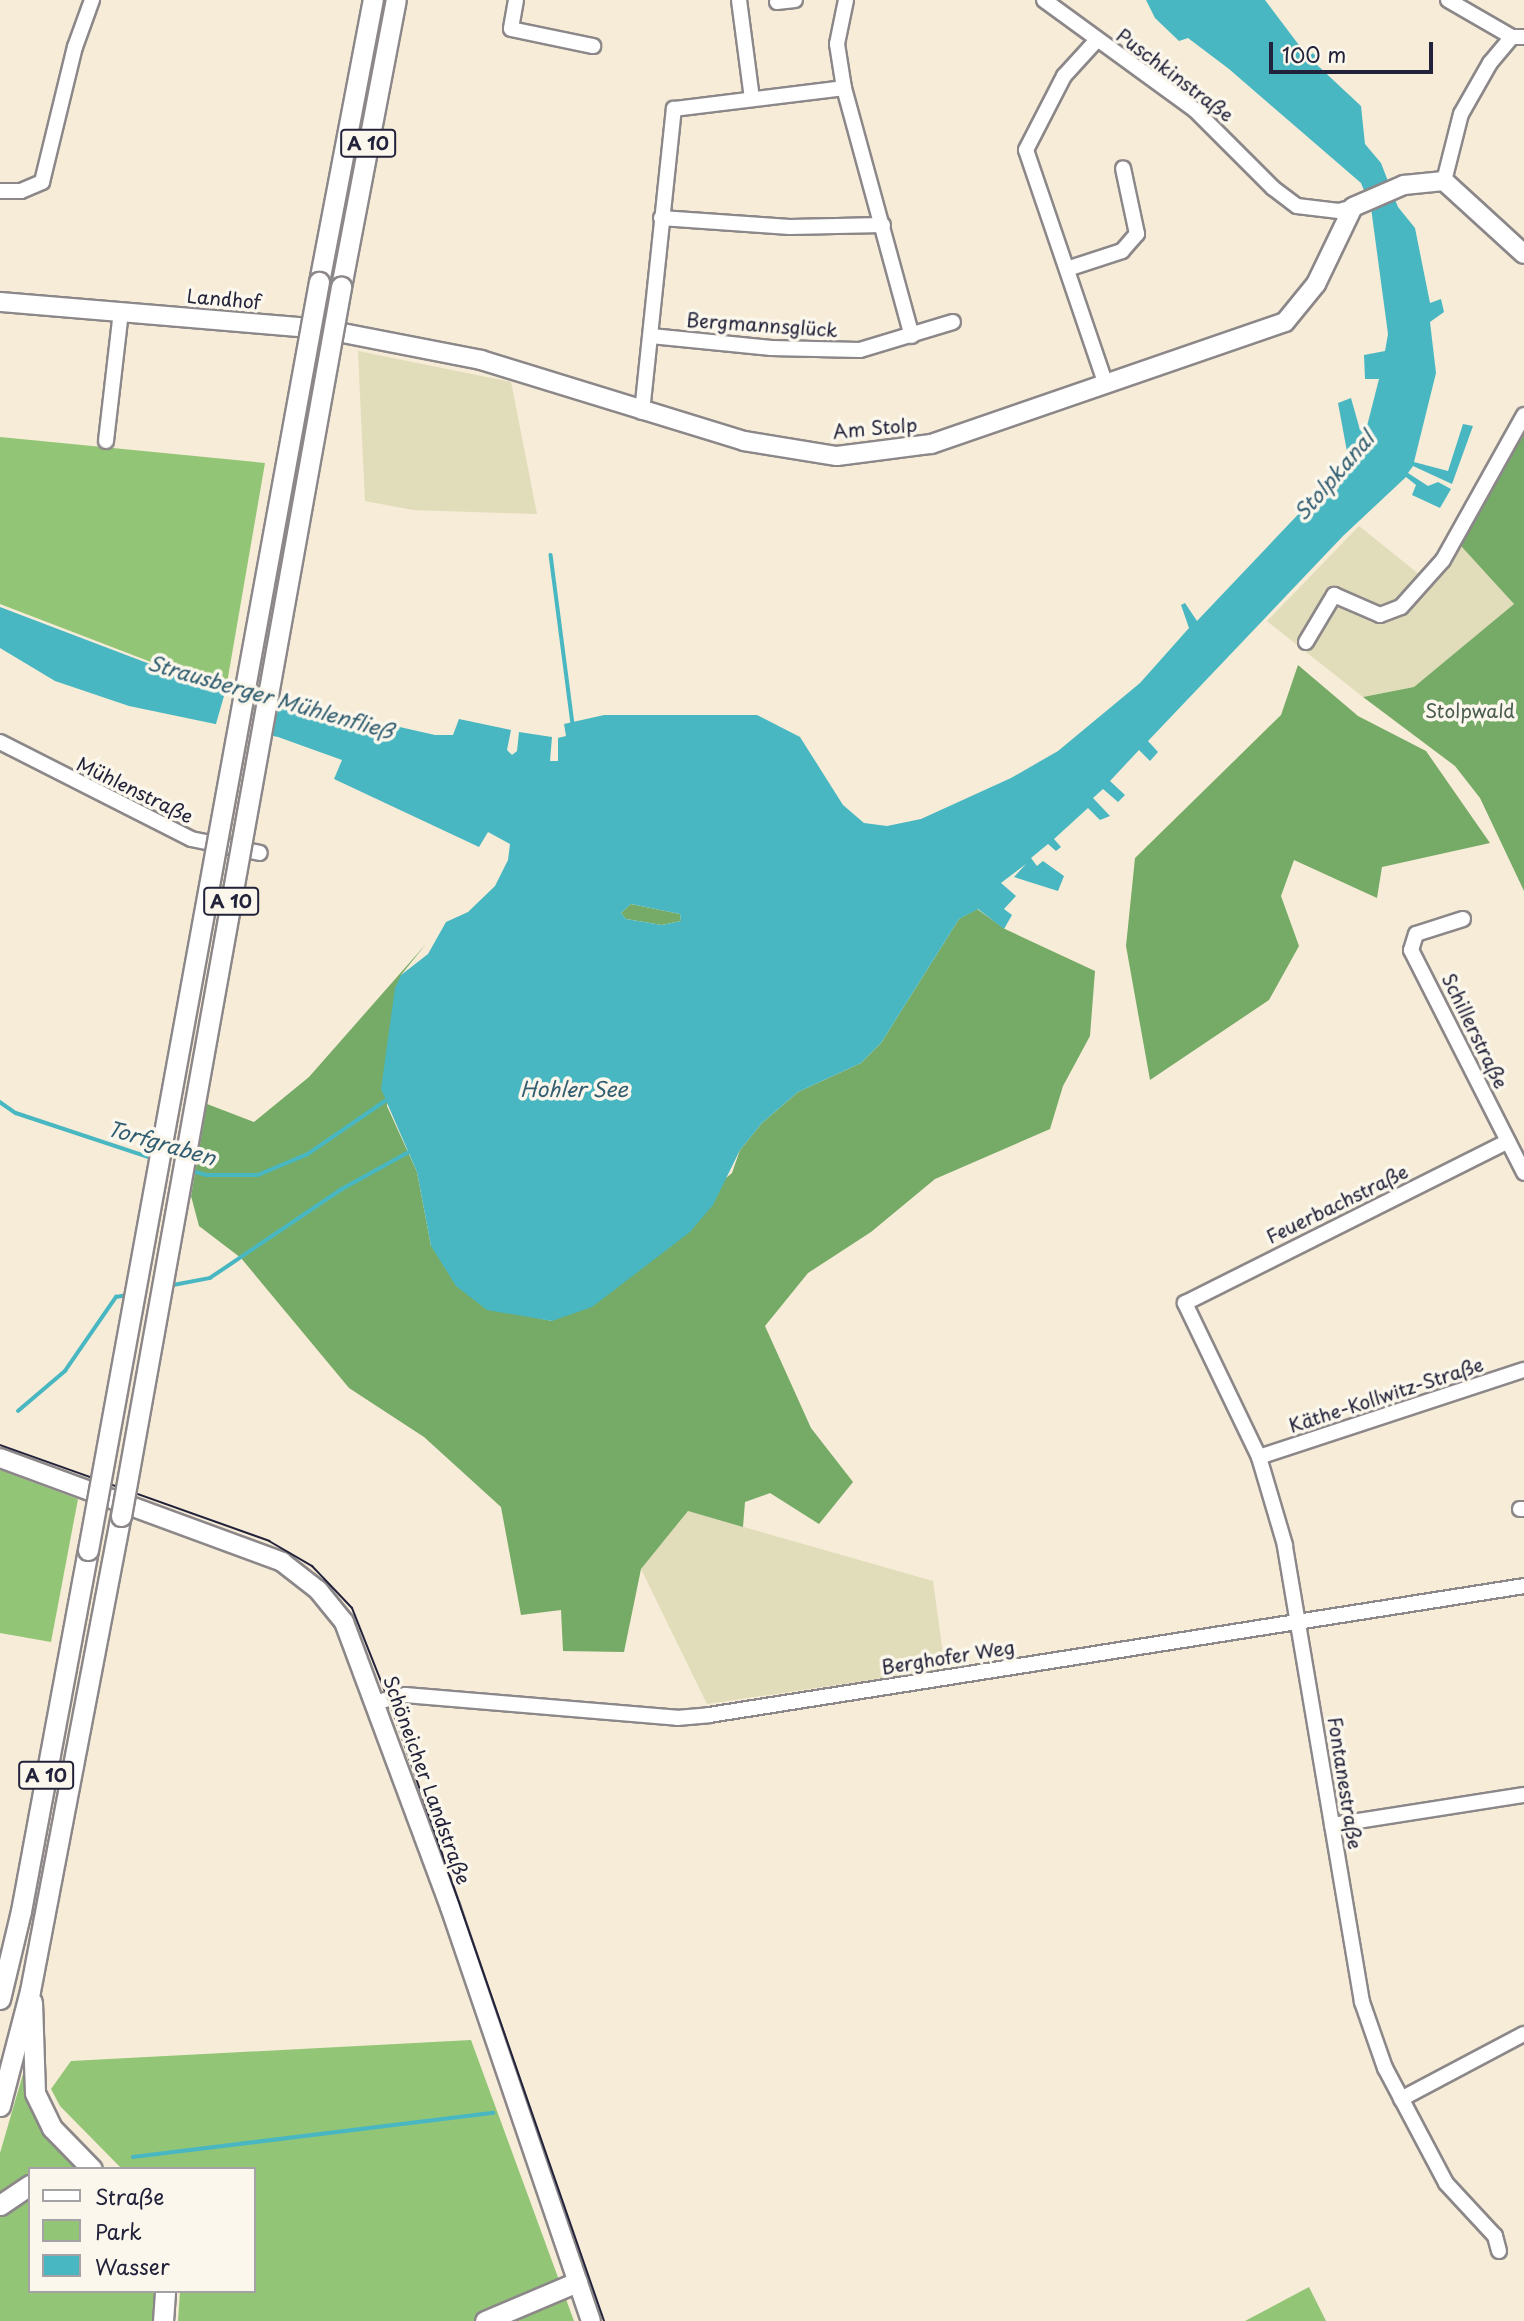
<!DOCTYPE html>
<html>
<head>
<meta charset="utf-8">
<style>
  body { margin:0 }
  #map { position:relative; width:1524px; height:2321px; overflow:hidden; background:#f6ecd7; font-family:"Playpen Sans",sans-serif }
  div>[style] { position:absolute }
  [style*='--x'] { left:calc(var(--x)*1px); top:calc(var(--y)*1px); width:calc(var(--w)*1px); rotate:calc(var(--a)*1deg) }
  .built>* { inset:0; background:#e1dcba }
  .green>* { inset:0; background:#93c576 }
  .forest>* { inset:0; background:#76aa67 }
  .water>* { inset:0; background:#49b7c2 }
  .pier>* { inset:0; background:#f6ecd7; transform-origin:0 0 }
  .stream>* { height:3.5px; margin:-1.75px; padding:0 1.75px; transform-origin:1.75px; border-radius:1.75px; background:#49b7c2 }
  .roads { filter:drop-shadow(2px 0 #8c8789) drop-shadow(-2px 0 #8c8789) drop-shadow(0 2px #8c8789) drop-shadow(0 -2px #8c8789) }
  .minor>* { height:14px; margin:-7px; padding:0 7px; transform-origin:7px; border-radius:7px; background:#fff }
  .major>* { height:18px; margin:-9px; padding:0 9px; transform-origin:9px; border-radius:9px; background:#fff }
  .highway>* { height:19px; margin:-9.5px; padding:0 9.5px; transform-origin:9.5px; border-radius:9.5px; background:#fff }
  .tram>* { height:2px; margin:-1px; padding:0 1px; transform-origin:1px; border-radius:1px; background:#22223b }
  .bridges { filter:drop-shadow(2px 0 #8c8789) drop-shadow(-2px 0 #8c8789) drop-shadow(0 2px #8c8789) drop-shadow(0 -2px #8c8789) }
  .highway-bridge>* { height:19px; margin:-9.5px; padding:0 9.5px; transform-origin:9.5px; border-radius:9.5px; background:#fff }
  span { translate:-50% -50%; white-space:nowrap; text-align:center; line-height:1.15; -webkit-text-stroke:7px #fbf7ec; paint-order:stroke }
  .shield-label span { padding:2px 5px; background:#fbf7ec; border:2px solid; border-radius:5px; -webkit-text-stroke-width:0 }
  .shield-label { font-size:18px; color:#22223b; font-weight:700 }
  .street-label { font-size:19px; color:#22223b }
  .park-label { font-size:19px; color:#4a5b50 }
  .water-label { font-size:21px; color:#325e71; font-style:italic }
  .legend { position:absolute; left:28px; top:2167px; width:228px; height:126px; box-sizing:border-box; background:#fbf7ec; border:2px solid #a4a2a5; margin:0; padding:9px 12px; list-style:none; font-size:21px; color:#22223b }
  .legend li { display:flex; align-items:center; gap:14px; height:35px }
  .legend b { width:35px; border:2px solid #a4a2a5 }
  .scale { position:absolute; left:1269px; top:42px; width:164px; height:32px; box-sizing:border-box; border:4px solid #22223b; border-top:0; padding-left:9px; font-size:21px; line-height:24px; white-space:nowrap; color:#22223b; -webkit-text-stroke:5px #fbf7ec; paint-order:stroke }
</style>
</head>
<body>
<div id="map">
  <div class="built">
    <i style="clip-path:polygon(358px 351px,511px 382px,537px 514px,413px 510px,365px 501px)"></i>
    <i style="clip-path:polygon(1359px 526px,1420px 575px,1461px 546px,1514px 604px,1414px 687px,1363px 697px,1267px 621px)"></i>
    <i style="clip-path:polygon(688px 1511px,933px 1581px,945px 1669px,707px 1704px,641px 1569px)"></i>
  </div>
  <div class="green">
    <i style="clip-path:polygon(0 437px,265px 463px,227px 683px,164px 667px,0 604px)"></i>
    <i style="clip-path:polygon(0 1470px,78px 1499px,51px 1642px,0 1633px)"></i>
    <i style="clip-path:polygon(471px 2040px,574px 2321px,178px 2321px,180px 2291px,254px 2291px,254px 2169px,122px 2169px,60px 2106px,51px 2089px,71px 2061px)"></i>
    <i style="clip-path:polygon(25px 2067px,88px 2169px,30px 2169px,30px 2180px,0 2197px,0 2153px)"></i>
    <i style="clip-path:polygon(30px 2191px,30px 2291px,155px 2291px,154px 2321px,0 2321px,0 2209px)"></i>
    <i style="clip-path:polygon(1309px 2287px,1326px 2321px,1245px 2321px)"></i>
  </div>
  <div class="forest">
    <i style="clip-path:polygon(1524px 433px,1524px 891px,1480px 798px,1455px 766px,1363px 697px,1414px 687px,1514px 604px,1461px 546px)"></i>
    <i style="clip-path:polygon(1298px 665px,1358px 716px,1426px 751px,1490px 843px,1382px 867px,1377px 898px,1294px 860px,1281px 896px,1299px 946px,1269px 1000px,1150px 1080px,1126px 946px,1135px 858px,1281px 715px)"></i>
    <i style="clip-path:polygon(631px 904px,680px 914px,681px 921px,662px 925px,626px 919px,621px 913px)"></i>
    <i style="clip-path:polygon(977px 909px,1005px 929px,1095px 971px,1090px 1036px,1063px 1086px,1050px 1129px,935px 1179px,871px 1232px,808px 1273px,765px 1326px,811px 1428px,853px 1482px,819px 1524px,770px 1493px,745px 1502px,743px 1527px,688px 1511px,641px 1569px,624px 1652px,563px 1651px,561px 1610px,521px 1615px,501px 1507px,424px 1437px,349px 1388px,241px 1258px,199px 1226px,191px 1196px,207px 1104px,254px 1122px,309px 1077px,426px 944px,401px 975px,387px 1106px,417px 1172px,431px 1246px,522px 1315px,552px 1321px,732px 1173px,740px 1150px,762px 1123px,798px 1092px,861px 1063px,881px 1043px,959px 919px)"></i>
  </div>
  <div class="water">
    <i style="clip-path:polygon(evenodd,1146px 0,1265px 0,1308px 57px,1313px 53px,1319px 60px,1316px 64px,1361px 106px,1365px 144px,1381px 163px,1398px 207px,1415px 228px,1430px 303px,1441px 299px,1444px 312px,1430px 322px,1436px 373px,1414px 462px,1448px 471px,1463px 424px,1473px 426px,1452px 484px,1413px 466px,1408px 473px,1428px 486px,1438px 482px,1451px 489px,1440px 508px,1412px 495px,1416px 485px,1406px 477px,1343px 536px,1148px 741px,1158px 752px,1150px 761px,1139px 750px,1110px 781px,1125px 795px,1118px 802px,1103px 789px,1093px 798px,1110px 816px,1100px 820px,1088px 808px,1054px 839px,1061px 847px,1056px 851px,1048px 844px,1031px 858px,1037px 866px,1043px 861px,1064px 876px,1058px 891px,1014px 877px,1026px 864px,1001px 883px,1016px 896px,1004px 909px,1012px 915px,1004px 929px,978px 909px,959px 919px,881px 1043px,861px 1063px,798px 1092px,762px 1123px,740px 1150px,713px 1205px,690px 1232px,592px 1307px,552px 1321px,487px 1310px,456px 1286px,431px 1246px,417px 1172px,381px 1089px,395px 988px,401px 975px,428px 954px,446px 922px,468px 912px,495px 886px,508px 860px,510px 844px,488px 832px,479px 847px,334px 779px,342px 760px,278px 737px,129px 706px,55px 681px,0 648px,0 607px,163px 669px,285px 701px,435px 735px,453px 735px,459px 719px,511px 730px,507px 750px,512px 755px,517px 751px,519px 732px,552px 737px,550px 761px,558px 761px,558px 738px,566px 736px,564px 724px,604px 715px,757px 715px,800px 737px,843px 805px,864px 823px,887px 826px,921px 819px,1011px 778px,1058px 751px,1140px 683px,1189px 628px,1181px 605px,1185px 603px,1197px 621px,1326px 485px,1348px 457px,1338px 403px,1351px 398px,1360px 430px,1367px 426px,1379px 379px,1365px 379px,1364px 355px,1385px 351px,1388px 334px,1371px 208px,1361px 183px,1229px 69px,1188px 38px,1179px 41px,1155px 18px,1146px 0,631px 904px,680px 914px,681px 921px,662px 925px,626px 919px,621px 913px,631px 904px)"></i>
  </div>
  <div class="pier">
    <i style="left:228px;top:682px;width:56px;height:47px;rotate:16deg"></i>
  </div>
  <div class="stream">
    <i style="--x:551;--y:555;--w:171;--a:82.6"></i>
    <i style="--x:0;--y:1102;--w:19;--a:35"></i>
    <i style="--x:16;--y:1113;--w:142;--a:18.4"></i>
    <i style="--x:189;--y:1170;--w:18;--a:16"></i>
    <i style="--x:206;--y:1175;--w:52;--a:0"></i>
    <i style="--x:258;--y:1175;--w:54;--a:-22.8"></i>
    <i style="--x:308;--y:1154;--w:93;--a:-34.5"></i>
    <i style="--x:168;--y:1286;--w:43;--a:-10.8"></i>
    <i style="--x:210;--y:1278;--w:159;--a:-34"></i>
    <i style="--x:342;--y:1189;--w:77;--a:-28.9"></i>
    <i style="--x:18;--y:1411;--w:62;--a:-40.4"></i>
    <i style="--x:65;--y:1371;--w:90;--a:-55.4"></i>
    <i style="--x:116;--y:1297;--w:11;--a:-10"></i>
    <i style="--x:133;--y:2157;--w:363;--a:-7"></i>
  </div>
  <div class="roads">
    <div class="minor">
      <i style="--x:516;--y:0;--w:29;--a:100"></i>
      <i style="--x:511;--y:29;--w:84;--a:11.7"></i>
      <i style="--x:739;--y:0;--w:100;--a:82.5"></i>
      <i style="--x:846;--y:0;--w:45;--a:101.6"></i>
      <i style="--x:837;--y:44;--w:45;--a:81"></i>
      <i style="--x:844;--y:88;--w:257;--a:74.7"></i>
      <i style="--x:1044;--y:0;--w:187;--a:36.1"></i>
      <i style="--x:1195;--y:110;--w:110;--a:45"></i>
      <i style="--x:1273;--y:188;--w:30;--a:37"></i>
      <i style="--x:1297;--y:206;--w:42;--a:6.8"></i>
      <i style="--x:1339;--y:211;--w:15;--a:-16"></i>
      <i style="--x:1448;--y:0;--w:74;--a:30"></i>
      <i style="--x:1512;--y:37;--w:12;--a:0"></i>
      <i style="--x:777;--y:2;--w:18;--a:-6"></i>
      <i style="--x:1095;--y:42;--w:46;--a:132.4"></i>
      <i style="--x:1064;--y:76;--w:83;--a:117.2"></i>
      <i style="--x:1026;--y:150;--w:248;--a:71.2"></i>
      <i style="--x:1444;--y:181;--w:69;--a:-75.8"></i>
      <i style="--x:1461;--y:114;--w:59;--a:-60.4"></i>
      <i style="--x:1490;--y:63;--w:34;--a:-50"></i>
      <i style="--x:0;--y:191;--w:21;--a:0"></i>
      <i style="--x:21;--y:191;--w:23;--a:-23"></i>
      <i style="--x:42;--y:182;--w:139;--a:-76.3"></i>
      <i style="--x:75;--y:47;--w:50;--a:-70.1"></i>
      <i style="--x:661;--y:218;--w:129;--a:4"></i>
      <i style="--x:790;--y:227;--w:93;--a:-1.2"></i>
      <i style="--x:1067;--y:269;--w:58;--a:-18.1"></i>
      <i style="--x:1122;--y:251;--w:23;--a:-49"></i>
      <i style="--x:1137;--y:234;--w:67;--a:-102"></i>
      <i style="--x:651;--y:336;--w:121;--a:5.7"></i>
      <i style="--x:771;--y:348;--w:89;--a:1.3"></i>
      <i style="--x:860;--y:350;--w:97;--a:-16.8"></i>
      <i style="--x:642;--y:412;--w:305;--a:-84"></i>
      <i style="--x:674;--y:109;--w:171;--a:-7"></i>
      <i style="--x:106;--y:441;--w:130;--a:-83.4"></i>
      <i style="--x:1306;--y:642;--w:55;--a:-59.2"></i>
      <i style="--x:1334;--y:595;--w:50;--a:23.5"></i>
      <i style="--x:1380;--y:615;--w:22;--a:-21"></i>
      <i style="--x:1401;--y:607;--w:63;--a:-48.2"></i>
      <i style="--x:1443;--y:560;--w:166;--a:-60.8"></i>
      <i style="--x:0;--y:742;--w:214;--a:26.9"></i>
      <i style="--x:191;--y:839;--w:70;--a:11.5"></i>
      <i style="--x:1463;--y:919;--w:49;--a:162.3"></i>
      <i style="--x:1416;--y:934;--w:17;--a:107"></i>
      <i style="--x:1411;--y:950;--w:250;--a:63.1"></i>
      <i style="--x:1259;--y:1457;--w:279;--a:-18.2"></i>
      <i style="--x:1520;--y:1509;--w:4;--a:0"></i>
      <i style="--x:377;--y:1702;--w:29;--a:-14"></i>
      <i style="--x:405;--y:1695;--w:273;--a:4.8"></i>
      <i style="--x:677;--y:1718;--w:32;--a:-5"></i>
      <i style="--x:709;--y:1715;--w:825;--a:-8.99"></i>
      <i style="--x:1332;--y:1825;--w:194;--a:-8.9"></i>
      <i style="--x:1401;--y:2099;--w:139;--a:-27.9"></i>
      <i style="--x:1499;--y:2251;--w:16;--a:-105"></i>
      <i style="--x:1495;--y:2236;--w:72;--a:-132.8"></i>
      <i style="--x:1446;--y:2183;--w:130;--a:-117.9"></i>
      <i style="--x:1385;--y:2068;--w:70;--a:-109.2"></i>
      <i style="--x:1362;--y:2002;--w:463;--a:-99.6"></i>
      <i style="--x:1285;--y:1545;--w:92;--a:-106.5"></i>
      <i style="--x:1259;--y:1457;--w:171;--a:-115.7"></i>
      <i style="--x:1185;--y:1303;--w:361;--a:-26.6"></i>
    </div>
    <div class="major">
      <i style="--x:0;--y:302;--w:323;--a:4.8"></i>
      <i style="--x:322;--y:329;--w:162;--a:11"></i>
      <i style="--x:481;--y:360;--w:275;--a:17.1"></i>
      <i style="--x:744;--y:441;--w:94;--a:9.2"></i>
      <i style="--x:837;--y:456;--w:95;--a:-7.3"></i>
      <i style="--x:931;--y:444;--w:374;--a:-19"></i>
      <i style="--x:1285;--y:322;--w:49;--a:-50.8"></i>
      <i style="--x:1316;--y:284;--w:85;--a:-64.3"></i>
      <i style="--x:1353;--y:207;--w:56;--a:-23.3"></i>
      <i style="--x:1404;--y:185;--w:40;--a:-5.7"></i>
      <i style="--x:1444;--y:181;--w:108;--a:42.4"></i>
      <i style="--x:0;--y:1458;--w:301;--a:20.2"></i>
      <i style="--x:282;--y:1562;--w:46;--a:37.9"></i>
      <i style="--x:318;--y:1590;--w:41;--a:50.9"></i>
      <i style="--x:344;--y:1622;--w:304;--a:69.6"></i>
      <i style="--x:450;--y:1907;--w:437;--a:71.2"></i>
    </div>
    <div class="highway">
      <i style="--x:319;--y:282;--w:287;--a:-79.2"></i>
      <i style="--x:341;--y:287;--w:292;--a:-79.2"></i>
      <i style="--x:0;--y:1999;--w:90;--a:-76.6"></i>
      <i style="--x:21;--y:1911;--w:367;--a:-79.5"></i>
      <i style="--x:32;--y:2002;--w:91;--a:88.1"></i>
      <i style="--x:35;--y:2093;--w:39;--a:64"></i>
      <i style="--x:52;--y:2128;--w:57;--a:45.7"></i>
      <i style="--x:0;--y:2106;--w:119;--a:-75.4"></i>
      <i style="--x:30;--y:1991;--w:484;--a:-79.2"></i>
      <i style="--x:0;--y:2205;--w:36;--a:-34"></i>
      <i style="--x:163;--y:2321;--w:30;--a:-86"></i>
      <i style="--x:485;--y:2321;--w:100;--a:-23"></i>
    </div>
  </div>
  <div class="tram">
    <i style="--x:0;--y:1445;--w:286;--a:19.6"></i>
    <i style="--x:269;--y:1541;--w:50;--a:30.2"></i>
    <i style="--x:312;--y:1566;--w:58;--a:46.4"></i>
    <i style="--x:352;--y:1608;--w:109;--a:68.4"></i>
    <i style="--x:392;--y:1709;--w:648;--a:70.89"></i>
  </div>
  <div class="bridges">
    <div class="highway-bridge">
      <i style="--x:121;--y:1516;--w:1249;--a:-79.85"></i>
      <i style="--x:88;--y:1550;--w:1289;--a:-79.68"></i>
    </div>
  </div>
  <div class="shield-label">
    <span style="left:368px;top:143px">A 10</span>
    <span style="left:231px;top:901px">A 10</span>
    <span style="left:46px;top:1775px">A 10</span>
  </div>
  <div class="street-label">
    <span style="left:1175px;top:75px;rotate:37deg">Puschkinstraße</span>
    <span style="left:224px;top:299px;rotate:5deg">Landhof</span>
    <span style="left:762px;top:325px;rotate:4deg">Bergmannsglück</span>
    <span style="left:875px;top:428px;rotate:-5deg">Am Stolp</span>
    <span style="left:135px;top:790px;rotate:26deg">Mühlenstraße</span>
    <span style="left:1475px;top:1031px;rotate:64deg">Schillerstraße</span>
    <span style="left:1337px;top:1204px;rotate:-26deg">Feuerbachstraße</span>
    <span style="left:1386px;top:1395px;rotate:-18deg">Käthe-Kollwitz-Straße</span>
    <span style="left:948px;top:1657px;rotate:-9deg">Berghofer Weg</span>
    <span style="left:427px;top:1780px;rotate:70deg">Schöneicher Landstraße</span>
    <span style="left:1345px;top:1783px;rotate:81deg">Fontanestraße</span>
  </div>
  <div class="park-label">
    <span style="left:1470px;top:711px">Stolpwald</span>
  </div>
  <div class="water-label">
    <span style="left:1333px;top:475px;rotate:-49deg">Stolpkanal</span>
    <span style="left:271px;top:696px;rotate:16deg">Strausberger Mühlenfließ</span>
    <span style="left:574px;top:1088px">Hohler See</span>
    <span style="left:162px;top:1142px;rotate:16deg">Torfgraben</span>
  </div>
  <ul class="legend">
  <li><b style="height:9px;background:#fff"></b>Straße</li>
  <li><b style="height:19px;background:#93c576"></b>Park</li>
  <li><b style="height:19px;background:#49b7c2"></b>Wasser</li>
  </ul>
  <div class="scale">100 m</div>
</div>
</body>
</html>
